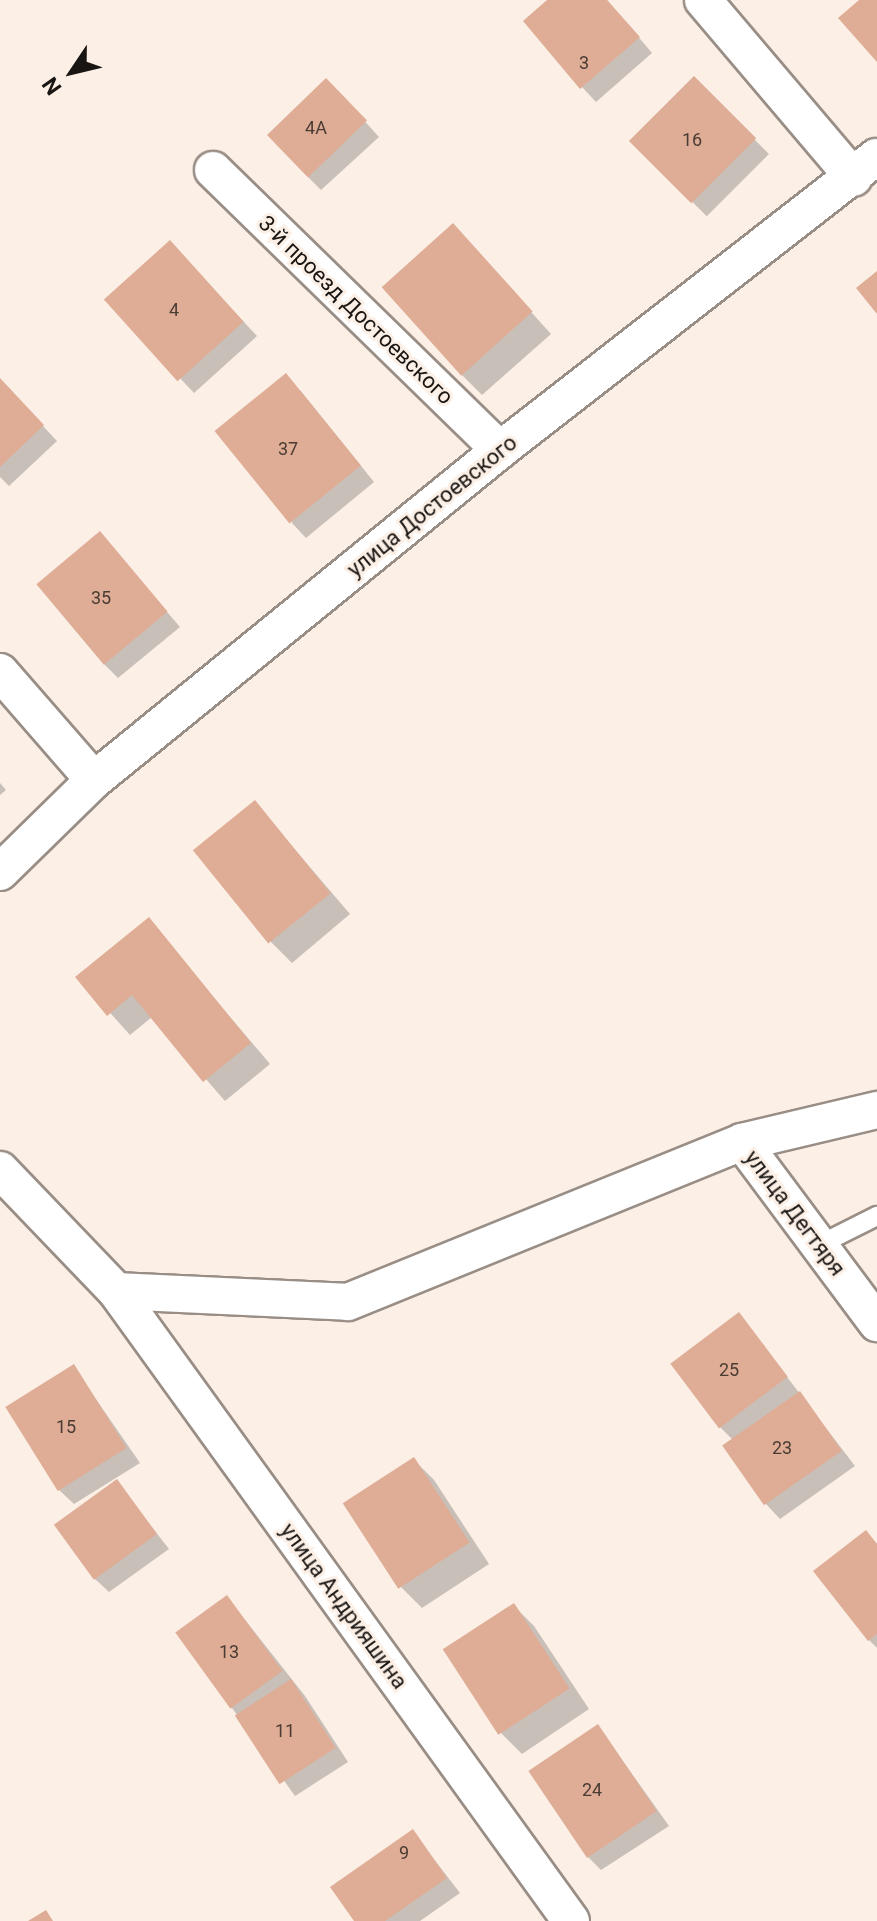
<!DOCTYPE html>
<html>
<head>
<meta charset="utf-8">
<style>
  body { margin:0 }
  #map { position:relative; width:877px; height:1921px; overflow:hidden; background:#fbefe6; font-family:Roboto,sans-serif }
  div>[style] { position:absolute }
  [style*='--x'] { left:calc(var(--x)*1px); top:calc(var(--y)*1px); width:calc(var(--w)*1px); rotate:calc(var(--a)*1deg) }
  .shadow>* { inset:0; background:#0003; transform-origin:0 0 }
  .building>* { inset:0; background:#dfad96; transform-origin:0 0 }
  .roads { filter:drop-shadow(2px 0 #998e86) drop-shadow(-2px 0 #998e86) drop-shadow(0 2px #998e86) drop-shadow(0 -2px #998e86) }
  .service>* { height:18px; margin:-9px; padding:0 9px; transform-origin:9px; border-radius:9px; background:#fff }
  .minor>* { height:36px; margin:-18px; padding:0 18px; transform-origin:18px; border-radius:18px; background:#fff }
  span { translate:-50% -50%; white-space:nowrap; text-align:center; line-height:1.15; -webkit-text-stroke:6px #fbefe6; paint-order:stroke }
  .number-label { font-size:18px; color:#4a3b33 }
  .number-label span { -webkit-text-stroke-width:0 }
  .street-label { font-size:22px; color:#191512 }
  .north { position:absolute; left:32px; top:32px; width:80px; height:80px; -webkit-text-stroke:6px #fbefe6; paint-order:stroke; rotate:235deg; font-size:22px; font-weight:700; line-height:32px; text-align:center; color:#191512 }
  .north::after { content:''; display:block; margin:auto; width:28px; height:36px; background:#191512; clip-path:polygon(50% 0,100% 100%,50% 72%,0 100%) }
</style>
</head>
<body>
<div id="map">
  <div class="shadow">
    <i style="clip-path:polygon(551px 0,607px 0,652px 53px,596px 102px,582px 87px)"></i>
    <i style="left:694px;top:79px;width:106px;height:88px;rotate:45deg"></i>
    <i style="clip-path:polygon(341px 95px,379px 137px,321px 190px,307px 176px)"></i>
    <i style="clip-path:polygon(453px 226px,551px 334px,482px 395px,462px 375px)"></i>
    <i style="clip-path:polygon(184px 257px,257px 336px,194px 393px,107px 300px)"></i>
    <i style="clip-path:polygon(0 380px,57px 441px,9px 486px,0 477px)"></i>
    <i style="clip-path:polygon(300px 390px,374px 482px,306px 538px,292px 523px)"></i>
    <i style="clip-path:polygon(100px 534px,180px 627px,118px 678px,104px 664px)"></i>
    <i style="clip-path:polygon(0 783px,6px 790px,0 795px)"></i>
    <i style="clip-path:polygon(255px 803px,350px 914px,292px 963px,271px 942px)"></i>
    <i style="clip-path:polygon(148px 920px,270px 1064px,225px 1101px,152px 1017px,130px 1035px,78px 977px)"></i>
    <i style="clip-path:polygon(739px 1314px,855px 1466px,780px 1519px,766px 1504px,733px 1440px,720px 1427px)"></i>
    <i style="clip-path:polygon(73px 1366px,140px 1463px,74px 1504px,59px 1490px)"></i>
    <i style="clip-path:polygon(413px 1459px,434px 1480px,489px 1564px,422px 1608px,401px 1587px)"></i>
    <i style="clip-path:polygon(117px 1482px,169px 1549px,109px 1592px,94px 1578px)"></i>
    <i style="clip-path:polygon(866px 1533px,877px 1544px,877px 1648px,869px 1640px)"></i>
    <i style="clip-path:polygon(227px 1597px,305px 1696px,348px 1762px,295px 1796px,232px 1708px)"></i>
    <i style="clip-path:polygon(513px 1605px,534px 1626px,589px 1709px,522px 1754px,501px 1733px)"></i>
    <i style="clip-path:polygon(598px 1726px,669px 1826px,601px 1870px,587px 1856px)"></i>
    <i style="clip-path:polygon(413px 1832px,460px 1893px,420px 1921px,356px 1921px)"></i>
  </div>
  <div class="building">
    <i style="clip-path:polygon(547px 0,607px 0,640px 37px,580px 89px,523px 21px)"></i>
    <i style="clip-path:polygon(859px 0,877px 0,877px 62px,838px 18px)"></i>
    <i style="left:694px;top:76px;width:88px;height:92px;rotate:45deg"></i>
    <i style="left:326px;top:78px;width:59px;height:82px;rotate:46deg"></i>
    <i style="left:453px;top:223px;width:119px;height:96px;rotate:48deg"></i>
    <i style="left:170px;top:240px;width:110px;height:89px;rotate:48deg"></i>
    <i style="clip-path:polygon(877px 271px,877px 314px,856px 288px)"></i>
    <i style="left:286px;top:373px;width:119px;height:92px;rotate:51deg"></i>
    <i style="clip-path:polygon(0 378px,44px 425px,0 467px)"></i>
    <i style="left:100px;top:531px;width:105px;height:83px;rotate:50deg"></i>
    <i style="left:255px;top:800px;width:120px;height:80px;rotate:51deg"></i>
    <i style="clip-path:polygon(149px 917px,251px 1043px,203px 1082px,132px 995px,107px 1016px,75px 977px)"></i>
    <i style="left:739px;top:1312px;width:81px;height:86px;rotate:53deg"></i>
    <i style="left:74px;top:1364px;width:99px;height:81px;rotate:58deg"></i>
    <i style="left:800px;top:1391px;width:73px;height:95px;rotate:55deg"></i>
    <i style="left:414px;top:1457px;width:102px;height:85px;rotate:57deg"></i>
    <i style="left:117px;top:1479px;width:68px;height:78px;rotate:54deg"></i>
    <i style="clip-path:polygon(866px 1530px,877px 1544px,877px 1634px,868px 1641px,813px 1571px)"></i>
    <i style="left:227px;top:1595px;width:94px;height:64px;rotate:54deg"></i>
    <i style="left:514px;top:1603px;width:102px;height:85px;rotate:57deg"></i>
    <i style="left:291px;top:1679px;width:82px;height:67px;rotate:57deg"></i>
    <i style="left:598px;top:1724px;width:105px;height:84px;rotate:56deg"></i>
    <i style="clip-path:polygon(413px 1829px,447px 1878px,385px 1921px,354px 1921px,330px 1887px)"></i>
    <i style="clip-path:polygon(46px 1910px,53px 1921px,28px 1921px)"></i>
  </div>
  <div class="roads">
    <div class="service">
      <i style="--x:819;--y:1245;--w:65;--a:-26.6"></i>
    </div>
    <div class="minor">
      <i style="--x:703;--y:0;--w:233;--a:49.7"></i>
      <i style="--x:213;--y:170;--w:401;--a:44.3"></i>
      <i style="--x:0;--y:672;--w:143;--a:49"></i>
      <i style="--x:0;--y:872;--w:132;--a:-44.4"></i>
      <i style="--x:94;--y:780;--w:523;--a:-39.1"></i>
      <i style="--x:500;--y:450;--w:477;--a:-37.9"></i>
      <i style="--x:742;--y:1142;--w:226;--a:53.3"></i>
      <i style="--x:0;--y:1170;--w:168;--a:46.2"></i>
      <i style="--x:116;--y:1291;--w:777;--a:54.16"></i>
      <i style="--x:116;--y:1291;--w:232;--a:2.7"></i>
      <i style="--x:348;--y:1302;--w:425;--a:-22.1"></i>
      <i style="--x:742;--y:1142;--w:139;--a:-13.3"></i>
    </div>
  </div>
  <div class="number-label">
    <span style="left:584px;top:63px">3</span>
    <span style="left:316px;top:128px">4А</span>
    <span style="left:692px;top:140px">16</span>
    <span style="left:174px;top:310px">4</span>
    <span style="left:288px;top:449px">37</span>
    <span style="left:101px;top:598px">35</span>
    <span style="left:729px;top:1370px">25</span>
    <span style="left:66px;top:1427px">15</span>
    <span style="left:782px;top:1448px">23</span>
    <span style="left:229px;top:1652px">13</span>
    <span style="left:285px;top:1731px">11</span>
    <span style="left:592px;top:1790px">24</span>
    <span style="left:404px;top:1853px">9</span>
  </div>
  <div class="street-label">
    <span style="left:356px;top:310px;rotate:44deg">3-й проезд Достоевского</span>
    <span style="left:432px;top:506px;rotate:-39deg">улица Достоевского</span>
    <span style="left:795px;top:1213px;rotate:53deg">улица Дегтяря</span>
    <span style="left:344px;top:1606px;rotate:54deg">улица Андрияшина</span>
  </div>
  <div class="north">N</div>
</div>
</body>
</html>
